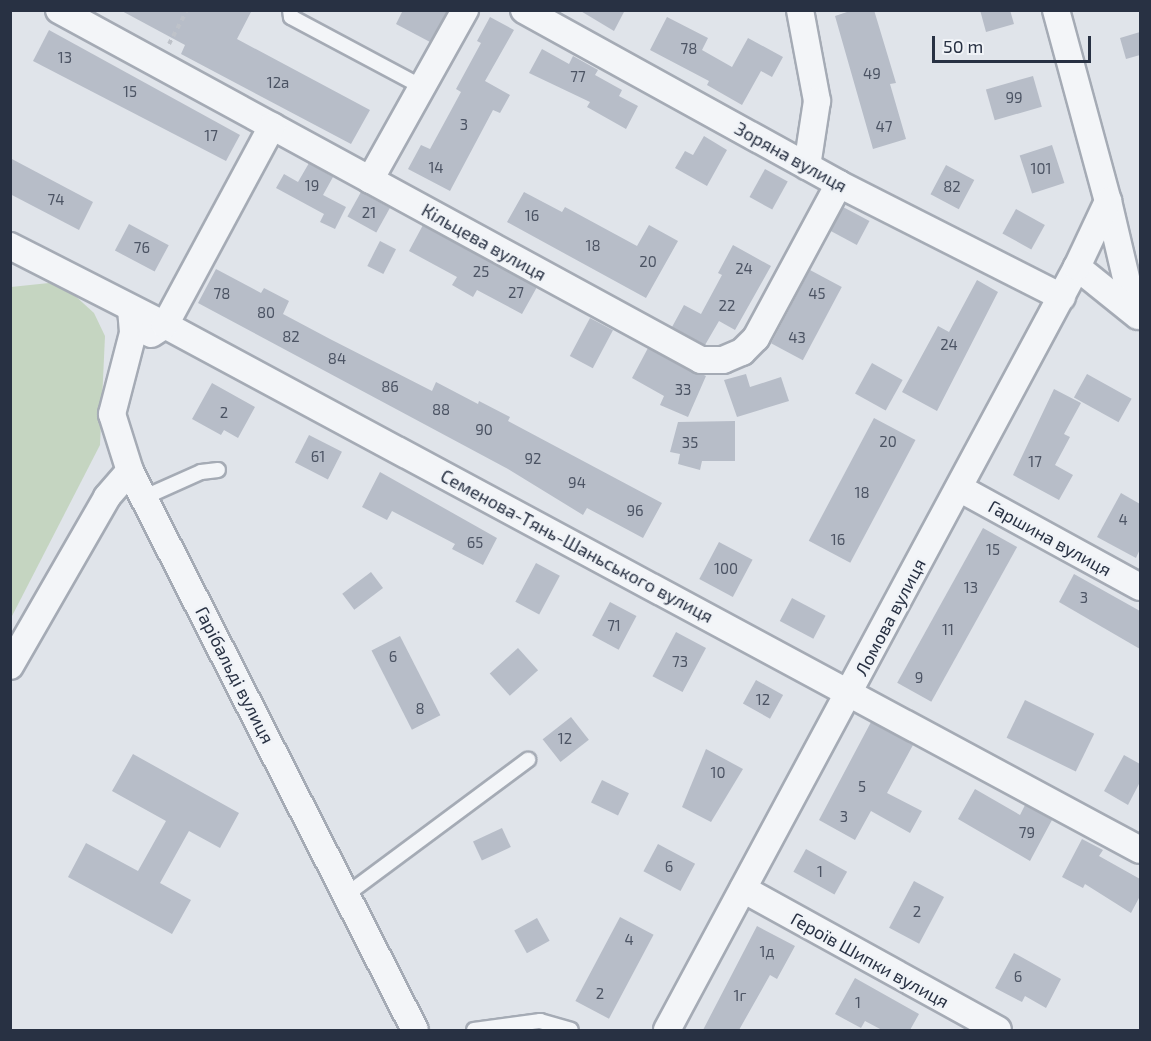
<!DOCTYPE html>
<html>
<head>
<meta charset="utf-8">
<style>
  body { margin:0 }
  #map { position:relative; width:1151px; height:1041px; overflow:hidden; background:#e0e4ea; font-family:"Exo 2",sans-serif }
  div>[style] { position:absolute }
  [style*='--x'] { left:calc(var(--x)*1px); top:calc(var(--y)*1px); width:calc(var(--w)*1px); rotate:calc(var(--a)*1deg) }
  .green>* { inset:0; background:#c5d5c1 }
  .building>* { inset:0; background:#b7bdc8; transform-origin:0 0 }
  .path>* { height:4px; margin-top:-2px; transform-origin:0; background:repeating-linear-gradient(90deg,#bec2c9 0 4.5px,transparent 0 9px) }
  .roads { filter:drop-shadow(2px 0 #a5abb5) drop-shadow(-2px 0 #a5abb5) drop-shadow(0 2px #a5abb5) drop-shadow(0 -2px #a5abb5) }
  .lane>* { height:14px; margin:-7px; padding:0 7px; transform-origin:7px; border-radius:7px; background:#f3f5f8 }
  .street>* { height:26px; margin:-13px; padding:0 13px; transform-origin:13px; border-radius:13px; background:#f3f5f8 }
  span { translate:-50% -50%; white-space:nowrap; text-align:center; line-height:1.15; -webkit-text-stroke:4.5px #f0f3f7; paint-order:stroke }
  .number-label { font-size:15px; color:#4c5464 }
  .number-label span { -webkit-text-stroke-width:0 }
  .street-label { font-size:18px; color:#283143 }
  .frame { position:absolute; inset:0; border:12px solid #283143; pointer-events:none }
  .scale { position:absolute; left:932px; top:36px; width:159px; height:27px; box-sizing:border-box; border:3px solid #283143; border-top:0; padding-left:8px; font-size:18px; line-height:21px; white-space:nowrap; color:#283143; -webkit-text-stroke:4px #f0f3f7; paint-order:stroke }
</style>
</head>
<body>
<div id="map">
  <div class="green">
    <i style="clip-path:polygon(49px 283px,72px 293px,94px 313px,105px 336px,100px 445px,11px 618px,11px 287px)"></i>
  </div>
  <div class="building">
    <i style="clip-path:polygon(120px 10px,252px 10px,237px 39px,370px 110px,351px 144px,181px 54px,185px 45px)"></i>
    <i style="clip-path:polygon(403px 10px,448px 10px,430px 42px,396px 24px)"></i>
    <i style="clip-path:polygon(579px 10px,625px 10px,614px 31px)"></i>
    <i style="clip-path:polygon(853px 10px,874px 10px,896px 83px,890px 84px,906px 139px,873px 149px,835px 16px)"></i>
    <i style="clip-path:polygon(980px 10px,1010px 10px,1014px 24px,986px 32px)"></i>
    <i style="clip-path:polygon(490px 17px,514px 30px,485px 81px,510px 95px,500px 113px,493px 110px,450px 191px,408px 169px,421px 145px,430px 149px,461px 92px,456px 89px,481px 43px,477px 41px)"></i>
    <i style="clip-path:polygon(667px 17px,708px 38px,702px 50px,732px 67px,748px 38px,783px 57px,772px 77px,761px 71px,742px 105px,707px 85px,709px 81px,650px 50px)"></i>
    <i style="clip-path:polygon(49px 30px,240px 135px,226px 161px,33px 61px)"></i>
    <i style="clip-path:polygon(1140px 32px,1140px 55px,1126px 59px,1120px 38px)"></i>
    <i style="clip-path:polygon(542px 49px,569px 64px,573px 56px,598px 70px,595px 75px,622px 90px,619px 96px,638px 106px,626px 129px,587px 107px,590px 102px,529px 73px)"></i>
    <i style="left:1033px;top:76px;width:32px;height:49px;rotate:74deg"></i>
    <i style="clip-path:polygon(704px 136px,727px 150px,707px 186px,675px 168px,685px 151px,693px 155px)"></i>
    <i style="left:1052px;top:145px;width:40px;height:34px;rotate:72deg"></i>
    <i style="clip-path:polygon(10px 158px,93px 202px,79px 230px,10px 194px)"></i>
    <i style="clip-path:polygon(309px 163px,333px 177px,323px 195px,346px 207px,335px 229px,320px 222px,324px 214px,276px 188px,284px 174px,298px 182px)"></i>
    <i style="left:946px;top:165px;width:32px;height:33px;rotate:28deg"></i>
    <i style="left:765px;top:169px;width:26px;height:32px;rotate:29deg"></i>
    <i style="left:361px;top:192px;width:33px;height:28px;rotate:29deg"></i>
    <i style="clip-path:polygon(524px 192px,562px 212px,565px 207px,637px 246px,649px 225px,678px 241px,646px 298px,507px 222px)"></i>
    <i style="left:843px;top:207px;width:30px;height:27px;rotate:28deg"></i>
    <i style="left:1016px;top:209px;width:33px;height:28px;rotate:29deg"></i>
    <i style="left:129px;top:224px;width:45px;height:30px;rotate:28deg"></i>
    <i style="clip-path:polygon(423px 225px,537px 287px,522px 314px,477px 290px,473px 297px,452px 285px,457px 277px,409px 251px)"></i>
    <i style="left:380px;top:241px;width:18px;height:28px;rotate:27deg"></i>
    <i style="clip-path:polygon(733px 245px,771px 266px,735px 330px,719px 321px,705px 345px,672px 327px,684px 305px,701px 314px,722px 275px,718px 273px)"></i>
    <i style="clip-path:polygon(216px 269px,261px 293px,264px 288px,289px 301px,283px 314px,330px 339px,432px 391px,436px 382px,478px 404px,479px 401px,510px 417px,508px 421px,662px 503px,643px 538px,587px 508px,583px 515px,508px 469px,198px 303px)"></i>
    <i style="left:810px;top:270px;width:36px;height:83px;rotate:28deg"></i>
    <i style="clip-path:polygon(977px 280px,998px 292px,937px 411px,902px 392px,938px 326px,949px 332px)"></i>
    <i style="left:590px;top:318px;width:26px;height:43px;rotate:28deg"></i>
    <i style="clip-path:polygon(648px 348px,706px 376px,688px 417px,660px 405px,664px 396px,632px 378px)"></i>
    <i style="left:872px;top:363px;width:35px;height:35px;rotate:29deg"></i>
    <i style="clip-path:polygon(746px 374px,750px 387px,781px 377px,789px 401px,737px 417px,724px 380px)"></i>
    <i style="left:1087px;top:374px;width:51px;height:27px;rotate:29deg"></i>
    <i style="clip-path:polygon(212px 383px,255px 407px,238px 438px,224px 430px,221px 435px,192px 419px)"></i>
    <i style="clip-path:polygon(1054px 389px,1081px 403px,1064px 434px,1070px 437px,1055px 465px,1073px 475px,1059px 500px,1013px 475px)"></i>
    <i style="left:874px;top:418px;width:47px;height:139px;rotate:28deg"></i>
    <i style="clip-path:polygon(735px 421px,735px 461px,702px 461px,700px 470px,678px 464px,680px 454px,670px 452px,678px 422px)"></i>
    <i style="left:309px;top:435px;width:37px;height:31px;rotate:27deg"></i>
    <i style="clip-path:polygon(380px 472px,497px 538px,483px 565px,452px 549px,455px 544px,392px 511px,387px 520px,362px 507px)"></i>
    <i style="clip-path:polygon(1121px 493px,1140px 504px,1140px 549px,1136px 558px,1097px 537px)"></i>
    <i style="left:983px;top:528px;width:39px;height:177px;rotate:29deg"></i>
    <i style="left:719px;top:542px;width:38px;height:42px;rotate:28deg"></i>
    <i style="left:536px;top:563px;width:27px;height:44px;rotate:28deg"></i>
    <i style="left:371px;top:572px;width:20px;height:36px;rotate:53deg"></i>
    <i style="clip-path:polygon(1074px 574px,1140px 611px,1140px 649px,1059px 602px)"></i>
    <i style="left:792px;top:598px;width:38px;height:26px;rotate:28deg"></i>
    <i style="left:610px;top:602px;width:30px;height:38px;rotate:28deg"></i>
    <i style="left:676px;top:632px;width:34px;height:50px;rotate:28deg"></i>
    <i style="left:400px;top:636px;width:89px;height:32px;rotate:63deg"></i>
    <i style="left:518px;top:648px;width:30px;height:38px;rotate:48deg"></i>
    <i style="left:756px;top:680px;width:31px;height:27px;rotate:29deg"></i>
    <i style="left:1025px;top:700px;width:77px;height:42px;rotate:26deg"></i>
    <i style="left:571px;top:717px;width:29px;height:36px;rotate:52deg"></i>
    <i style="clip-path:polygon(871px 722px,913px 745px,887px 793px,922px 811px,910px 833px,871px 811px,855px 840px,819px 820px)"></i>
    <i style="clip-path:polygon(706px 749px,743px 769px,711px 822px,682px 807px)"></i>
    <i style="clip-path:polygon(133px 754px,239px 813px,220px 848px,189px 831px,160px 883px,191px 900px,172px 934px,68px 877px,86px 843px,138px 871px,166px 821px,112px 791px)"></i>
    <i style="clip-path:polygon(1124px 755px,1140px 764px,1140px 782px,1128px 805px,1104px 791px)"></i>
    <i style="left:602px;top:780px;width:30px;height:25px;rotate:26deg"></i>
    <i style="clip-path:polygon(975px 789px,1020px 815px,1025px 805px,1052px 820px,1030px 861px,958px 819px)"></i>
    <i style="left:502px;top:828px;width:21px;height:32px;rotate:65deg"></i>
    <i style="clip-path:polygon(1082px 839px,1103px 850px,1099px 856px,1140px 879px,1140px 896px,1131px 913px,1085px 884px,1083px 888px,1062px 877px)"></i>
    <i style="left:658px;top:844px;width:42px;height:31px;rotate:28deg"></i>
    <i style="left:806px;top:849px;width:47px;height:26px;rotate:29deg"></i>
    <i style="left:914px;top:881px;width:34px;height:53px;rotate:28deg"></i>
    <i style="left:620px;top:917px;width:38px;height:95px;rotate:28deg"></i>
    <i style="left:537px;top:918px;width:26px;height:26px;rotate:61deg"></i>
    <i style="clip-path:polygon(757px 926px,795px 946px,777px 979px,770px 975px,739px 1030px,703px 1030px)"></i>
    <i style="clip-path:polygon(1014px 953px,1061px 979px,1046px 1008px,1025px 996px,1022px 1002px,995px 988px)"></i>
    <i style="clip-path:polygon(855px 978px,919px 1014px,910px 1030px,882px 1030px,865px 1021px,861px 1028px,835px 1014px)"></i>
  </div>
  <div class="path">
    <i style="--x:169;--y:44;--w:38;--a:-62"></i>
  </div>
  <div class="roads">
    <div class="lane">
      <i style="--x:290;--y:10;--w:7;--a:82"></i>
      <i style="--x:291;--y:17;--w:149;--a:28.1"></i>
      <i style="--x:145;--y:497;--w:61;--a:-24.1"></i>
      <i style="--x:201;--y:472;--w:17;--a:-7"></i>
      <i style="--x:346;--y:895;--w:227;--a:-36.6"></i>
      <i style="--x:474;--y:1030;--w:67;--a:-7.8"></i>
      <i style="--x:540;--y:1021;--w:32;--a:16"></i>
    </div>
    <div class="street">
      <i style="--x:59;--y:10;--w:731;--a:28.6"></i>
      <i style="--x:701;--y:360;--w:22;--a:0"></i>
      <i style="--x:723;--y:360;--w:21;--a:-23"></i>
      <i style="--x:742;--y:352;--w:20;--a:-45"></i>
      <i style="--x:756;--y:338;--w:175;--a:-61.7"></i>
      <i style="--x:524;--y:10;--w:360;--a:28.9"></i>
      <i style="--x:839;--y:184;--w:250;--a:26.9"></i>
      <i style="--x:800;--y:10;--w:93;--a:79.4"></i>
      <i style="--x:817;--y:101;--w:66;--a:98.7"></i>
      <i style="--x:1056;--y:10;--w:198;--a:74.8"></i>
      <i style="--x:1108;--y:201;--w:114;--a:76.8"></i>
      <i style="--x:370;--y:180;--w:195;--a:-60.8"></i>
      <i style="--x:10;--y:246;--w:174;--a:27"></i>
      <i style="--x:165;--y:325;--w:1107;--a:28.3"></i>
      <i style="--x:1077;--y:267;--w:78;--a:38.8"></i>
      <i style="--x:131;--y:309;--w:24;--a:85"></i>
      <i style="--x:133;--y:333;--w:84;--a:104.5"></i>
      <i style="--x:112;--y:414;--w:60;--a:72.5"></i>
      <i style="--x:130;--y:471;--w:627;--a:62.99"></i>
      <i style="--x:151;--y:334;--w:17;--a:-33"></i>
      <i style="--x:165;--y:325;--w:226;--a:-61.7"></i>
      <i style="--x:959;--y:488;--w:206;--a:28.7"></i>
      <i style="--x:10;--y:666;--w:195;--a:-60.1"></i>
      <i style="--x:107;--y:497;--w:35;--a:-49"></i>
      <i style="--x:743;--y:889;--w:291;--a:28.9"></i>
      <i style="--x:667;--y:1030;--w:866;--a:-61.75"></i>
      <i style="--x:1077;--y:267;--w:73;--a:-64.8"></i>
    </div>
  </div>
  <div class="number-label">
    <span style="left:689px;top:49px">78</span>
    <span style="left:65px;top:58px">13</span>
    <span style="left:872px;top:74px">49</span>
    <span style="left:578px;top:77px">77</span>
    <span style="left:278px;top:83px">12а</span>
    <span style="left:130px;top:92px">15</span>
    <span style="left:1014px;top:98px">99</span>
    <span style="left:464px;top:125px">3</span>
    <span style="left:884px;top:127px">47</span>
    <span style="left:211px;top:136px">17</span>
    <span style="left:436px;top:168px">14</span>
    <span style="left:1041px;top:169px">101</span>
    <span style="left:312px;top:186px">19</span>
    <span style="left:952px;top:187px">82</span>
    <span style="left:56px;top:200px">74</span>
    <span style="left:369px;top:213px">21</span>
    <span style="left:532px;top:216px">16</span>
    <span style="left:593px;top:246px">18</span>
    <span style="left:142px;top:248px">76</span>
    <span style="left:648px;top:262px">20</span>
    <span style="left:744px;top:269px">24</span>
    <span style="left:481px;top:272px">25</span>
    <span style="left:516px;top:293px">27</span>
    <span style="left:222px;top:294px">78</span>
    <span style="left:817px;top:294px">45</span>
    <span style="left:727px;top:306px">22</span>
    <span style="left:266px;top:313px">80</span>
    <span style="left:291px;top:337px">82</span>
    <span style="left:797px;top:338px">43</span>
    <span style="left:949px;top:345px">24</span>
    <span style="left:337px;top:359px">84</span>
    <span style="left:390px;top:387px">86</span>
    <span style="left:683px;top:390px">33</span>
    <span style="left:441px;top:410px">88</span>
    <span style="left:224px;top:413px">2</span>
    <span style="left:484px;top:430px">90</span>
    <span style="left:888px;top:442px">20</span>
    <span style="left:690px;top:443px">35</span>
    <span style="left:318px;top:457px">61</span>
    <span style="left:533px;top:459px">92</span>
    <span style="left:1035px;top:462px">17</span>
    <span style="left:577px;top:483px">94</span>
    <span style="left:862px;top:493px">18</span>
    <span style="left:635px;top:511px">96</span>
    <span style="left:1123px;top:520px">4</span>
    <span style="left:838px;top:540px">16</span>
    <span style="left:475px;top:543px">65</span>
    <span style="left:993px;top:550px">15</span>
    <span style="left:726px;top:569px">100</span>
    <span style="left:971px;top:588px">13</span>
    <span style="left:1084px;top:598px">3</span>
    <span style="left:614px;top:626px">71</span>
    <span style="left:948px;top:630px">11</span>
    <span style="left:393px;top:657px">6</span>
    <span style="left:680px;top:662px">73</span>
    <span style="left:919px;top:678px">9</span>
    <span style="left:763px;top:700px">12</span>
    <span style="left:420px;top:709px">8</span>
    <span style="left:565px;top:739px">12</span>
    <span style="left:718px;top:773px">10</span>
    <span style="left:862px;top:787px">5</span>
    <span style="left:844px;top:817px">3</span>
    <span style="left:1027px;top:833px">79</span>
    <span style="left:669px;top:867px">6</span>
    <span style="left:820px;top:872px">1</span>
    <span style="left:917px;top:912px">2</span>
    <span style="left:629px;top:940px">4</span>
    <span style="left:767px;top:952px">1д</span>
    <span style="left:1018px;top:977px">6</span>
    <span style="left:600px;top:994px">2</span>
    <span style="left:740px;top:996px">1г</span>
    <span style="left:858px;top:1003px">1</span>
  </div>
  <div class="street-label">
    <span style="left:791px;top:157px;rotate:29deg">Зоряна вулиця</span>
    <span style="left:484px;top:242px;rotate:29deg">Кільцева вулиця</span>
    <span style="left:1050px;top:538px;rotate:29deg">Гаршина вулиця</span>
    <span style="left:577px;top:546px;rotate:28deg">Семенова-Тянь-Шаньського вулиця</span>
    <span style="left:890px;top:617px;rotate:-62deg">Ломова вулиця</span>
    <span style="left:235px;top:675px;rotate:63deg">Гарібальді вулиця</span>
    <span style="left:870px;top:960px;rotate:29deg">Героїв Шипки вулиця</span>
  </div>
  <div class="frame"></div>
  <div class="scale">50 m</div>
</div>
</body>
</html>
